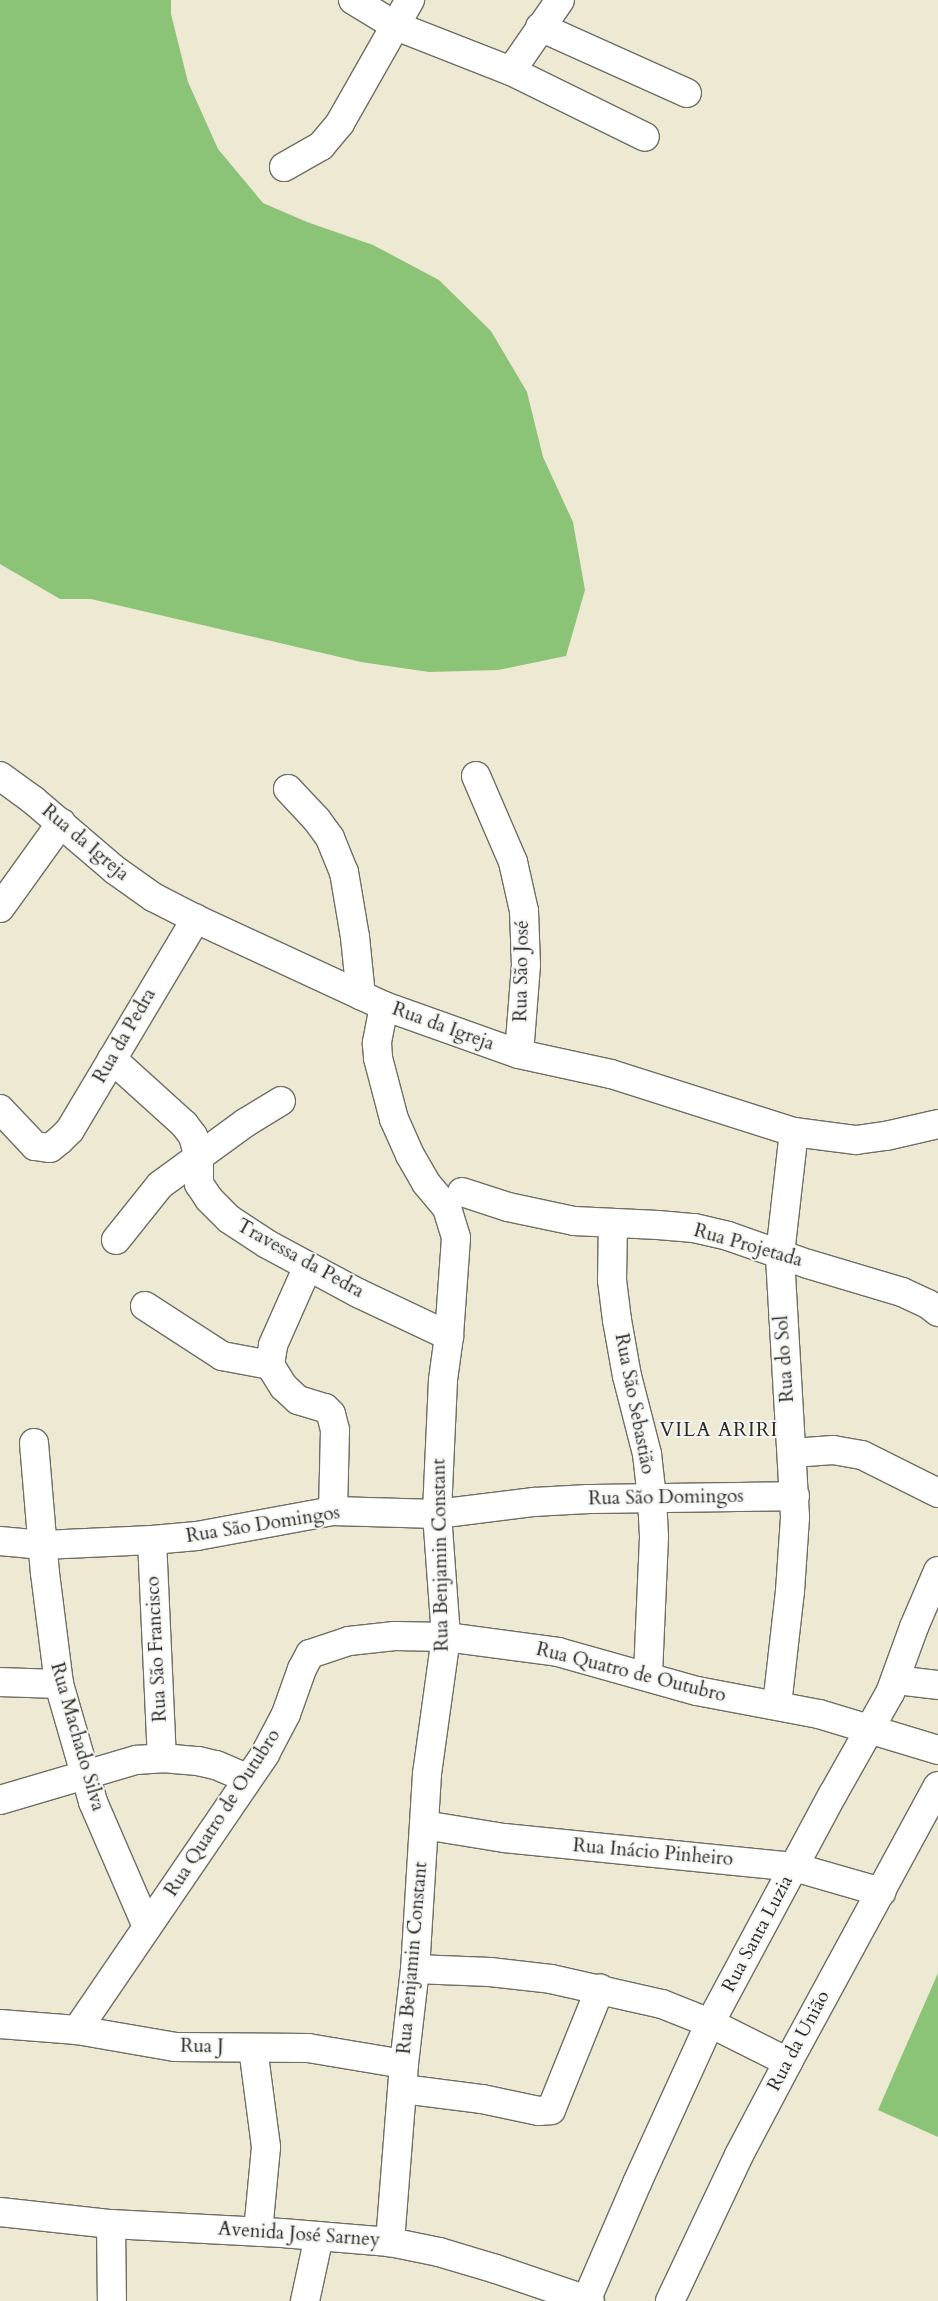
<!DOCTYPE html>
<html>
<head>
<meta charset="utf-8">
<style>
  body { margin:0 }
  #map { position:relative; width:938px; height:2301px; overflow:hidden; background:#eee9d2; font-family:Cardo,serif }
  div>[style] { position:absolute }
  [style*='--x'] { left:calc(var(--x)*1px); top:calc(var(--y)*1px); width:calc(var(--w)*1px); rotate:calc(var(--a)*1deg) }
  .green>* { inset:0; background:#8cc477 }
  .roads { filter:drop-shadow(1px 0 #6f6e65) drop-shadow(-1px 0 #6f6e65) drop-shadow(0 1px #6f6e65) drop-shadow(0 -1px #6f6e65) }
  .minor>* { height:28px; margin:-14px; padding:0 14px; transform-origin:14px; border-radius:14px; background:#fff }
  .major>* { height:28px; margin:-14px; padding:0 14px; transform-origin:14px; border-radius:14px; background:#fff }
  span { translate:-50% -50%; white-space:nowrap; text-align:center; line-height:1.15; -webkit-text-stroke:4px #f6f6f2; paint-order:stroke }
  .street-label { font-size:19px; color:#2b2b2b }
  .neighbourhood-label { font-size:20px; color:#2b2b2b; letter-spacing:1px }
</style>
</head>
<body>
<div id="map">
  <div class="green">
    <i style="clip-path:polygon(0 0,171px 0,171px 14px,188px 82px,218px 149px,263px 203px,307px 222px,373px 245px,439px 280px,491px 331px,527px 392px,543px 457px,573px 522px,585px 590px,566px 656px,498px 670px,429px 672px,361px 662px,91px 599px,60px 599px,0 564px)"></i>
    <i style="clip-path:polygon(938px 1973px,938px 2137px,878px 2110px)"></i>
  </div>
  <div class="roads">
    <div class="minor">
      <i style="--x:353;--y:0;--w:50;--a:31.2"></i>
      <i style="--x:396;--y:26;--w:123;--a:21.4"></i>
      <i style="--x:511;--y:71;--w:149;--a:26.2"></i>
      <i style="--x:540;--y:27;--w:161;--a:24.2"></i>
      <i style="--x:511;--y:71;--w:86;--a:-55.4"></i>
      <i style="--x:284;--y:167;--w:43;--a:-29.6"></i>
      <i style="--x:321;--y:146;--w:30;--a:-50"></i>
      <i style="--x:340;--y:123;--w:142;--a:-60.4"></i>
      <i style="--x:0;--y:776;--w:41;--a:36"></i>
      <i style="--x:33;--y:800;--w:108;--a:40.5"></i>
      <i style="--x:115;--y:870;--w:47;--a:35.4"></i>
      <i style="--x:153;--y:897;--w:48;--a:27.1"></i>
      <i style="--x:196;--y:919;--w:207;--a:24.8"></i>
      <i style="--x:384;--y:1006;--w:143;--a:19.6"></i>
      <i style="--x:519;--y:1054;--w:94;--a:12.3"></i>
      <i style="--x:611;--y:1074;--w:192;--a:17.6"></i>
      <i style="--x:794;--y:1132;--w:63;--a:7.4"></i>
      <i style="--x:856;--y:1140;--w:30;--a:-8"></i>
      <i style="--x:886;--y:1136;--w:53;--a:-13"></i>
      <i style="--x:476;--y:776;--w:94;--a:66.7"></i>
      <i style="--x:513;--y:862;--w:50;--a:77.3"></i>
      <i style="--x:524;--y:911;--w:54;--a:87.9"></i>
      <i style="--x:526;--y:965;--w:89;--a:94.5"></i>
      <i style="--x:288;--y:789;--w:42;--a:46.9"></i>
      <i style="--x:317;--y:820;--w:22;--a:54"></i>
      <i style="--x:330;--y:838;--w:37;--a:68"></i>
      <i style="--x:344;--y:872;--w:66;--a:80.4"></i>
      <i style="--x:355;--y:937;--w:59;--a:84.2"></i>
      <i style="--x:0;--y:908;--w:105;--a:-54.3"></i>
      <i style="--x:384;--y:1006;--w:38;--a:101"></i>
      <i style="--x:377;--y:1043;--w:15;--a:86"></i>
      <i style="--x:378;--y:1058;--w:63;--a:75.3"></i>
      <i style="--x:394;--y:1119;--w:39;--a:66"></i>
      <i style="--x:410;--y:1155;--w:32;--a:60"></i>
      <i style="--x:426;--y:1183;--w:33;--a:50"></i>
      <i style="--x:447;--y:1208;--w:31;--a:73"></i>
      <i style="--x:456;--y:1238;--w:98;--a:94.1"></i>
      <i style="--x:449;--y:1336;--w:44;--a:97.8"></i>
      <i style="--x:443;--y:1380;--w:134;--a:92.6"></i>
      <i style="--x:437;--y:1514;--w:123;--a:85.8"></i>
      <i style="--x:446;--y:1637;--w:138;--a:97.9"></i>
      <i style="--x:427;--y:1774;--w:195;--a:93.5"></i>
      <i style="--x:415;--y:1969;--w:96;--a:96.6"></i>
      <i style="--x:404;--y:2064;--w:179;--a:94.5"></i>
      <i style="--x:112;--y:1059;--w:97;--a:42.1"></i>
      <i style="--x:184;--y:1124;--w:15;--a:53"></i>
      <i style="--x:193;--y:1136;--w:24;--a:75"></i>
      <i style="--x:199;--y:1159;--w:25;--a:90"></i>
      <i style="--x:199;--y:1184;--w:18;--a:56"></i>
      <i style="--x:209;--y:1199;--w:28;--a:45"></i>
      <i style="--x:229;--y:1219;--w:45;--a:33.3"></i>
      <i style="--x:267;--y:1244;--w:103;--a:28.3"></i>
      <i style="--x:358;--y:1293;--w:101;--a:25.3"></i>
      <i style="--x:0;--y:1109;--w:51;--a:46.6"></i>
      <i style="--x:35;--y:1146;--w:15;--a:8"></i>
      <i style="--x:50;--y:1148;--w:13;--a:-39"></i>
      <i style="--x:60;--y:1140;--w:14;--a:-45"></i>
      <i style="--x:70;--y:1130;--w:246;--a:-59.2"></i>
      <i style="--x:462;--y:1192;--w:48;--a:18.1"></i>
      <i style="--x:508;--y:1207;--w:67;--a:12"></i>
      <i style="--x:574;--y:1221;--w:84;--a:2.7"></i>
      <i style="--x:658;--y:1225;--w:36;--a:5"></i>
      <i style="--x:694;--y:1228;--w:35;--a:13"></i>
      <i style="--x:728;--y:1236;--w:85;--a:19.3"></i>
      <i style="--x:808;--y:1264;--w:98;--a:16.6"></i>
      <i style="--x:902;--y:1292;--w:29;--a:25"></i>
      <i style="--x:928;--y:1304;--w:13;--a:39"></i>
      <i style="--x:613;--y:1223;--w:57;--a:91"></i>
      <i style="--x:612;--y:1280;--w:40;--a:82.9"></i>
      <i style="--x:617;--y:1320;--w:57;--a:79.9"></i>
      <i style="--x:627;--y:1376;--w:81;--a:75.6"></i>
      <i style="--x:647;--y:1454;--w:44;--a:83.5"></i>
      <i style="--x:652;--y:1498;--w:39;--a:87"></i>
      <i style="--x:654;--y:1537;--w:140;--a:92.5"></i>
      <i style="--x:116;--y:1240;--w:70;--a:-51.3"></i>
      <i style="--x:160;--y:1185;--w:105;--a:-36.1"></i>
      <i style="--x:245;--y:1123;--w:42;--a:-31.4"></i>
      <i style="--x:145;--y:1306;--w:92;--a:33"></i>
      <i style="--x:222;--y:1356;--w:49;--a:10.6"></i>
      <i style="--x:270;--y:1365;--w:26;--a:58"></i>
      <i style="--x:284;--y:1387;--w:19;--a:43"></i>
      <i style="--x:298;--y:1400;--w:28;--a:17"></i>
      <i style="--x:325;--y:1408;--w:8;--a:45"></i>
      <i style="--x:331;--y:1414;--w:16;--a:76"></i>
      <i style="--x:335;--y:1430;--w:81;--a:91.4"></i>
      <i style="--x:270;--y:1365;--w:20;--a:-81"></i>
      <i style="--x:273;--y:1345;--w:86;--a:-66.1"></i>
      <i style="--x:34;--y:1443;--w:130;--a:85.2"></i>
      <i style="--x:45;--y:1573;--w:112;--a:82.8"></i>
      <i style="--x:59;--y:1684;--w:123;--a:73.9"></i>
      <i style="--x:93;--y:1802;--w:136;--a:66.6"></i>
      <i style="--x:793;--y:1453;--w:40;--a:-4.3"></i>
      <i style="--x:833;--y:1450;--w:29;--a:10"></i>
      <i style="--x:862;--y:1455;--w:85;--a:26.6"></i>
      <i style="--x:152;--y:1540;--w:218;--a:87.4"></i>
      <i style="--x:0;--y:1541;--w:43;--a:5.3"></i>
      <i style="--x:43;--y:1545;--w:109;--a:-2.6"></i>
      <i style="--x:152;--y:1540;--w:45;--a:-5.1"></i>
      <i style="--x:197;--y:1536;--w:138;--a:-10.4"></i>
      <i style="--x:333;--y:1511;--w:104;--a:1.7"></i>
      <i style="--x:437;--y:1514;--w:98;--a:-7.1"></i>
      <i style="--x:534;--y:1502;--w:54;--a:-3.2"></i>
      <i style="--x:588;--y:1499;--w:207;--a:-0.8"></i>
      <i style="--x:896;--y:1680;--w:42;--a:6.8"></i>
      <i style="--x:0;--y:1682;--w:59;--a:1.9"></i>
      <i style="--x:777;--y:1705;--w:115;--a:-83.5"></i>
      <i style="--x:790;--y:1591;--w:74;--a:-86.1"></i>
      <i style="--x:795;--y:1517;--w:263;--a:-93.3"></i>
      <i style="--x:780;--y:1254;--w:123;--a:-83.5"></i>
      <i style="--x:0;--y:1800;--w:142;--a:-16.4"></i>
      <i style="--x:136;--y:1760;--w:26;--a:-4"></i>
      <i style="--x:162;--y:1758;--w:36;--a:5"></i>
      <i style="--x:198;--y:1761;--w:18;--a:13"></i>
      <i style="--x:216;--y:1765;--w:34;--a:23"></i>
      <i style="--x:424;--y:1825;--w:81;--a:9.2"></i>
      <i style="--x:504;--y:1838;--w:291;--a:5.7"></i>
      <i style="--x:794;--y:1867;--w:91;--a:16"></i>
      <i style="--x:415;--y:1969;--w:75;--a:2.3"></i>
      <i style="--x:490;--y:1972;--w:61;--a:6.5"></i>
      <i style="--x:551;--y:1979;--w:114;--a:12.7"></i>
      <i style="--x:662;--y:2004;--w:52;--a:21.6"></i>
      <i style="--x:710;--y:2023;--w:87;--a:26.6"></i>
      <i style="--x:0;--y:2024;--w:77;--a:4.5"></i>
      <i style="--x:77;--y:2030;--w:99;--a:9.8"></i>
      <i style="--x:175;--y:2047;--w:133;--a:0.4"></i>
      <i style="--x:308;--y:2048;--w:97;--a:9.5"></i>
      <i style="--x:77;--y:2030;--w:334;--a:-55.7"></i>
      <i style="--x:265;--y:1754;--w:45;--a:-62.3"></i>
      <i style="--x:286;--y:1714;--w:48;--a:-70.4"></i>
      <i style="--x:302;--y:1669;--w:17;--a:-62"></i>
      <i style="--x:310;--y:1654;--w:41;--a:-18.4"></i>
      <i style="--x:349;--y:1641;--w:46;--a:-6.2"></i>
      <i style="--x:395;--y:1636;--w:51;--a:1.1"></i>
      <i style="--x:446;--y:1637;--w:113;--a:7.6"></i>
      <i style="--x:558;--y:1652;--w:144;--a:15.7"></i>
      <i style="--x:697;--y:1691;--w:124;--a:10.7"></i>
      <i style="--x:819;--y:1714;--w:124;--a:16.8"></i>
      <i style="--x:253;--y:2048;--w:100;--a:82.5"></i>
      <i style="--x:266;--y:2147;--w:85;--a:95.4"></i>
      <i style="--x:403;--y:2089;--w:80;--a:7.2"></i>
      <i style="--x:482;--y:2099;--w:58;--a:11.9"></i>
      <i style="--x:539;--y:2111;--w:12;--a:-5"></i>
      <i style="--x:551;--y:2110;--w:131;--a:-68"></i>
      <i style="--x:111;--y:2224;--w:77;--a:89.3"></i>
      <i style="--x:305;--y:2301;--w:66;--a:-77.8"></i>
      <i style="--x:586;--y:2301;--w:129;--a:-66.6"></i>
      <i style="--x:637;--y:2183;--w:176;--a:-65.5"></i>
      <i style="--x:710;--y:2023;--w:260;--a:-61.8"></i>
      <i style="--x:833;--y:1794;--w:116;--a:-60.6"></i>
      <i style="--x:890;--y:1693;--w:70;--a:-70"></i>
      <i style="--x:914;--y:1627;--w:61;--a:-66.8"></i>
      <i style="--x:670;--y:2301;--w:161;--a:-64.7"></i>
      <i style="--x:739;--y:2155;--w:105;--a:-62.2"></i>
      <i style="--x:788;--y:2062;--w:314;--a:-61.5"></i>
    </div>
    <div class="major">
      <i style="--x:0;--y:2212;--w:112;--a:6.2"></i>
      <i style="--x:111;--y:2224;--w:171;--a:3"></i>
      <i style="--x:282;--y:2233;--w:108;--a:4.8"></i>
      <i style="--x:390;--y:2242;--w:50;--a:11.5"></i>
      <i style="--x:439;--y:2252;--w:59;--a:16.6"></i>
      <i style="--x:496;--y:2269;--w:99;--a:18.8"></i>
    </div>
  </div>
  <div class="street-label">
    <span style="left:85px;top:843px;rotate:40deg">Rua da Igreja</span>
    <span style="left:522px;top:971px;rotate:-89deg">Rua São José</span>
    <span style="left:443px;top:1027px;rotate:20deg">Rua da Igreja</span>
    <span style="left:125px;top:1036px;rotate:-60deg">Rua da Pedra</span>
    <span style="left:748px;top:1246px;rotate:16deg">Rua Projetada</span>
    <span style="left:300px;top:1259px;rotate:29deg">Travessa da Pedra</span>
    <span style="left:785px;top:1359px;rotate:-94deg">Rua do Sol</span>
    <span style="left:634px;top:1404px;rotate:79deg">Rua São Sebastião</span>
    <span style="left:666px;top:1498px;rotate:-1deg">Rua São Domingos</span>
    <span style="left:263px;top:1525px;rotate:-9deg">Rua São Domingos</span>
    <span style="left:441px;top:1555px;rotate:-91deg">Rua Benjamin Constant</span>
    <span style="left:157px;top:1649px;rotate:-93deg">Rua São Francisco</span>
    <span style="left:631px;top:1673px;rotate:14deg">Rua Quatro de Outubro</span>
    <span style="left:77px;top:1737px;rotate:74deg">Rua Machado Silva</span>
    <span style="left:223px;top:1813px;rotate:-57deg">Rua Quatro de Outubro</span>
    <span style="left:653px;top:1853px;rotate:5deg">Rua Inácio Pinheiro</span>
    <span style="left:758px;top:1934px;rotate:-62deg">Rua Santa Luzia</span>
    <span style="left:413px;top:1958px;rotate:-85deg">Rua Benjamin Constant</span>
    <span style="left:799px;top:2041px;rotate:-62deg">Rua da União</span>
    <span style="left:202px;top:2047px;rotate:1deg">Rua J</span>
    <span style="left:299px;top:2235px;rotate:4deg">Avenida José Sarney</span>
  </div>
  <div class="neighbourhood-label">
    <span style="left:719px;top:1429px">VILA ARIRI</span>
  </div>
</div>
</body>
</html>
